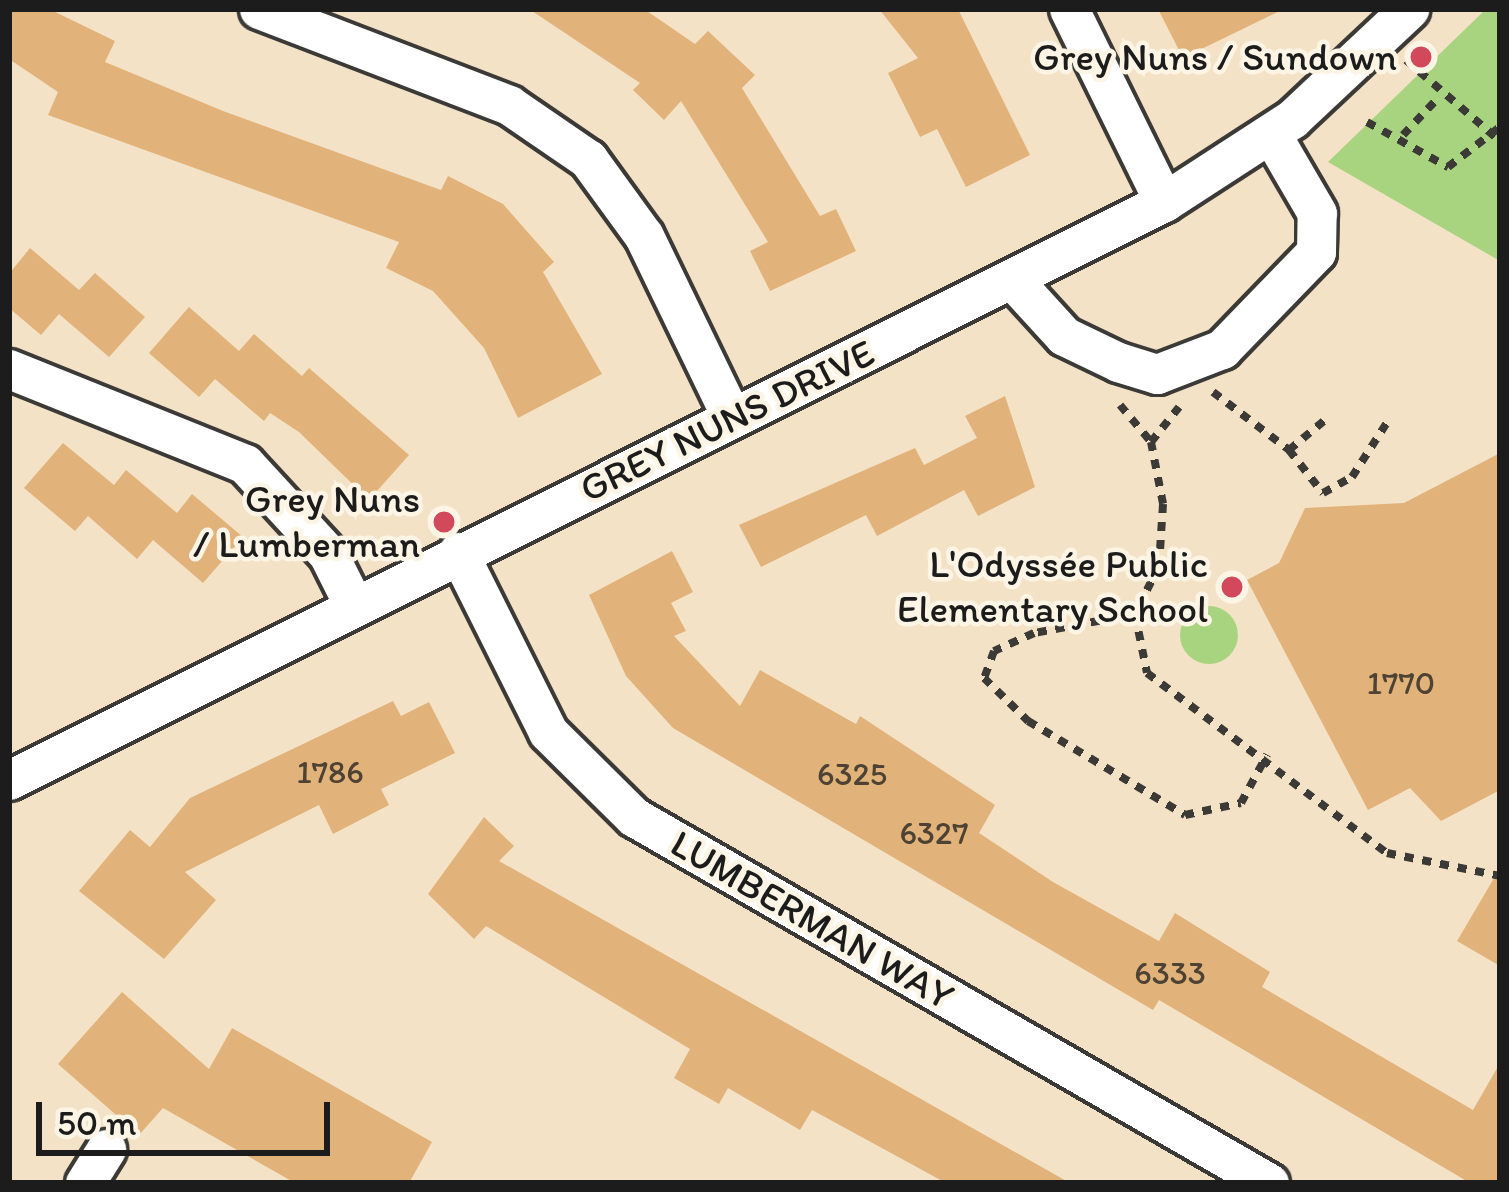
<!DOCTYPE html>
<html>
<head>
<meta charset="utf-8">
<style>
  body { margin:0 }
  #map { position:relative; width:1509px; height:1192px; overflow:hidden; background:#f4e2c7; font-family:Itim,sans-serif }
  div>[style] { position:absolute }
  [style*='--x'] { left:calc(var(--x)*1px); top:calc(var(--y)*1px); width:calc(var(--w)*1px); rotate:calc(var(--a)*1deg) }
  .green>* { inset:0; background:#a8d480 }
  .round { border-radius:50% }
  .building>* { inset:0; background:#e1b37a }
  .path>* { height:8px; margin-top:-4px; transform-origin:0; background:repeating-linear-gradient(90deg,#3c3a36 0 9px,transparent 0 18px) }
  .roads { filter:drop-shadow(3px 0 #3c3a36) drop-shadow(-3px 0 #3c3a36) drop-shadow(0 3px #3c3a36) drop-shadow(0 -3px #3c3a36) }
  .minor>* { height:39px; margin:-19.5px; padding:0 19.5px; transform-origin:19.5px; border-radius:19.5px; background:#fff }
  .dots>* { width:33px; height:33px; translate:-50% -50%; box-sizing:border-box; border:6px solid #fcf5e5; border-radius:50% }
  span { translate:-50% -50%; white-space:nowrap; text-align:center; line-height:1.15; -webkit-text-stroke:9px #fcf5e5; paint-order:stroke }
  .number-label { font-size:33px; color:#4d4234 }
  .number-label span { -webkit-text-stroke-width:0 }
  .poi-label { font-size:39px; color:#1c1c1c }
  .right { translate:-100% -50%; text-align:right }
  .street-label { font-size:39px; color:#1c1c1c }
  .frame { position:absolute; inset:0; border:12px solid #1c1c1c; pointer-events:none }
  .scale { position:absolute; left:36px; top:1102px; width:294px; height:54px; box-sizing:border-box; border:6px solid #1c1c1c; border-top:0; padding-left:15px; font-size:36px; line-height:42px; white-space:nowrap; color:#1c1c1c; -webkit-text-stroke:9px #fcf5e5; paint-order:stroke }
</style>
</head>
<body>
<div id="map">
  <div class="green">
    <i style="clip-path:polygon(1486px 9px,1500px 9px,1500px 261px,1328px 162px)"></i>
    <i class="round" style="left:1180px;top:606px;width:58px;height:58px"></i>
  </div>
  <div class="building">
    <i style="clip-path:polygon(9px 9px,49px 9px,115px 41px,105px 62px,223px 111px,441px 190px,448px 176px,503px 204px,554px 262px,543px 272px,602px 374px,518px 418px,484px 348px,433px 291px,386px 268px,399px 242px,48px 115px,58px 92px,9px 59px)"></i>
    <i style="clip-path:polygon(529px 9px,644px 9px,695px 44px,708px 31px,755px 75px,742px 88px,820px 216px,836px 209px,856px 251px,770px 291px,750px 251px,768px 242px,681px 101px,664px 120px,633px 90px,640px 83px)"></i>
    <i style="clip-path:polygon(879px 9px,958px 9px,1030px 155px,966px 187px,937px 129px,920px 137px,888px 73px,918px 58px)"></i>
    <i style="clip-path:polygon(1158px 9px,1284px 9px,1183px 58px)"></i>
    <i style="clip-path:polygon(30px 248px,79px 290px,95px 273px,145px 317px,109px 357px,59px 314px,41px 335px,9px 308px,9px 274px)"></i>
    <i style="clip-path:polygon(189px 307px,239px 351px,254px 334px,302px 376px,309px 368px,409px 455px,369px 500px,299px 432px,270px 413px,264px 421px,215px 379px,199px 397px,149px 353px)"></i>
    <i style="clip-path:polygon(1005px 396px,1035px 487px,978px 516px,964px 490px,877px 536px,866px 515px,761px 567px,739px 525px,915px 448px,924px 465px,977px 438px,965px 416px)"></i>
    <i style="clip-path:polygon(63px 443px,114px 485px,126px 470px,177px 513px,192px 494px,243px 537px,203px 583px,153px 540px,137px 559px,88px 516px,75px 531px,24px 488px)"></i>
    <i style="clip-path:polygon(1500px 453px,1500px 790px,1441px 821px,1410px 788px,1368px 810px,1247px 580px,1279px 563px,1305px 508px,1404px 503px)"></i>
    <i style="clip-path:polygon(672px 551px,693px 592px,671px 603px,686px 631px,674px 636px,740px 706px,760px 670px,856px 724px,860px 716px,995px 805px,979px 833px,1053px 882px,1159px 941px,1175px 913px,1270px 972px,1262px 987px,1473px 1110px,1500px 1063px,1500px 1183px,1470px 1183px,1159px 1000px,1153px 1010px,673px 728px,626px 676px,589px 595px)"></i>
    <i style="clip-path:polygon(393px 701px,401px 716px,429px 702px,455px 753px,381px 789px,389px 805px,333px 834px,319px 805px,185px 872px,216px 900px,164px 959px,79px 891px,130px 830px,150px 847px,190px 798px)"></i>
    <i style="clip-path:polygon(484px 817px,514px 846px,499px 861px,1070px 1183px,946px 1183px,812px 1110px,800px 1130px,728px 1088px,719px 1104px,674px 1078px,690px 1049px,486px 926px,474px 939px,428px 894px)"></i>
    <i style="clip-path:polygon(1500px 868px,1500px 966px,1457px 941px)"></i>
    <i style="clip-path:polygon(122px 992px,209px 1069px,232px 1028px,432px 1142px,409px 1183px,295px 1183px,163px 1108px,139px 1135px,58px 1064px)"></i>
  </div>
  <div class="path">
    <i style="--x:1406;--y:60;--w:124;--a:40.8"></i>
    <i style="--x:1367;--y:122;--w:93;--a:29.1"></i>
    <i style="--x:1448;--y:167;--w:66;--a:-37.6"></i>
    <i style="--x:1403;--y:135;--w:52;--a:-46.5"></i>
    <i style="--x:1213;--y:392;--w:96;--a:37.3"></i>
    <i style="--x:1289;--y:450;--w:55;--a:51.7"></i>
    <i style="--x:1323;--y:493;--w:33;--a:-29"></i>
    <i style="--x:1352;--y:477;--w:67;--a:-57.3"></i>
    <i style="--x:1120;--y:405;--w:48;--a:50"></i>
    <i style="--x:1151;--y:442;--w:45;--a:-51.3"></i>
    <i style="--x:1151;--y:442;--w:63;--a:79"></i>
    <i style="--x:1163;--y:504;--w:62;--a:93.7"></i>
    <i style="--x:1159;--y:566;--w:54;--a:116.6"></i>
    <i style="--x:1135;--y:614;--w:103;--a:169.3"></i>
    <i style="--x:1034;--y:633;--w:44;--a:155.8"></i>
    <i style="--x:994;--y:651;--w:29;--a:110"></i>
    <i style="--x:984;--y:678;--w:62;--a:44.3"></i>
    <i style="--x:1028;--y:721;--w:183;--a:30.9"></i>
    <i style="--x:1185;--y:815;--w:57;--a:-12.1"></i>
    <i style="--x:1241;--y:803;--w:55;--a:-61.6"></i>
    <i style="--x:1289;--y:450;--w:47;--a:-39.8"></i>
    <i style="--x:1135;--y:614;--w:60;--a:78.5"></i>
    <i style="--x:1147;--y:673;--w:300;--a:36.9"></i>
    <i style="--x:1387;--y:853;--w:115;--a:11.5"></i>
  </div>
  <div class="roads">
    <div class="minor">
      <i style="--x:259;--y:9;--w:268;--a:21"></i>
      <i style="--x:509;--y:105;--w:96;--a:34.4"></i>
      <i style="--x:588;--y:159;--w:95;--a:54"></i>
      <i style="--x:644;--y:236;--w:202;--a:64.2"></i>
      <i style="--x:1069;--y:9;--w:215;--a:63.8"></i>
      <i style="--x:1012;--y:279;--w:77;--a:47.6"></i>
      <i style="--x:1064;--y:336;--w:60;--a:25.7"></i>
      <i style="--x:1118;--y:362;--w:41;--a:17.1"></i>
      <i style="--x:1157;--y:374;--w:70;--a:-21"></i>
      <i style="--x:1222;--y:349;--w:135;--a:-45.9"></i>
      <i style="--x:1316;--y:252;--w:39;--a:-89"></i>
      <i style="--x:1317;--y:213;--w:91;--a:-120.2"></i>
      <i style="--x:9;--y:369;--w:254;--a:21.9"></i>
      <i style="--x:245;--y:464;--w:122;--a:47.3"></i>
      <i style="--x:328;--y:554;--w:58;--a:63.4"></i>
      <i style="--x:458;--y:552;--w:201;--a:63.4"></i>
      <i style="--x:548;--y:732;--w:121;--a:44.7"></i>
      <i style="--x:634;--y:817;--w:733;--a:29.96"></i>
      <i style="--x:9;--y:780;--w:1292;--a:-26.58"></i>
      <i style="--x:1164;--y:202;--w:153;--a:-33"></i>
      <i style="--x:1292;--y:119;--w:161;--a:-43.2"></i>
      <i style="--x:85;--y:1183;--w:40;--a:-58"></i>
    </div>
  </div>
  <div class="dots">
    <i style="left:1421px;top:57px;background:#d1495b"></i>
    <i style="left:444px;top:522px;background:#d1495b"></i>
    <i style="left:1232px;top:587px;background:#d1495b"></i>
  </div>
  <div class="number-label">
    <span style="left:1401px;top:683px">1770</span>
    <span style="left:330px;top:772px">1786</span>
    <span style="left:852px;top:774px">6325</span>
    <span style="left:934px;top:833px">6327</span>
    <span style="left:1170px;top:973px">6333</span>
  </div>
  <div class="poi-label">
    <span class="right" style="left:1397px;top:57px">Grey Nuns / Sundown</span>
    <span class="right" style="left:420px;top:522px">Grey Nuns<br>/ Lumberman</span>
    <span class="right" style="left:1208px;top:587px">L'Odyssée Public<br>Elementary School</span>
  </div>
  <div class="street-label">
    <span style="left:727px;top:421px;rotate:-26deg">GREY NUNS DRIVE</span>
    <span style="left:812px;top:920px;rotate:30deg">LUMBERMAN WAY</span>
  </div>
  <div class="frame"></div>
  <div class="scale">50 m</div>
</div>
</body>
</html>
